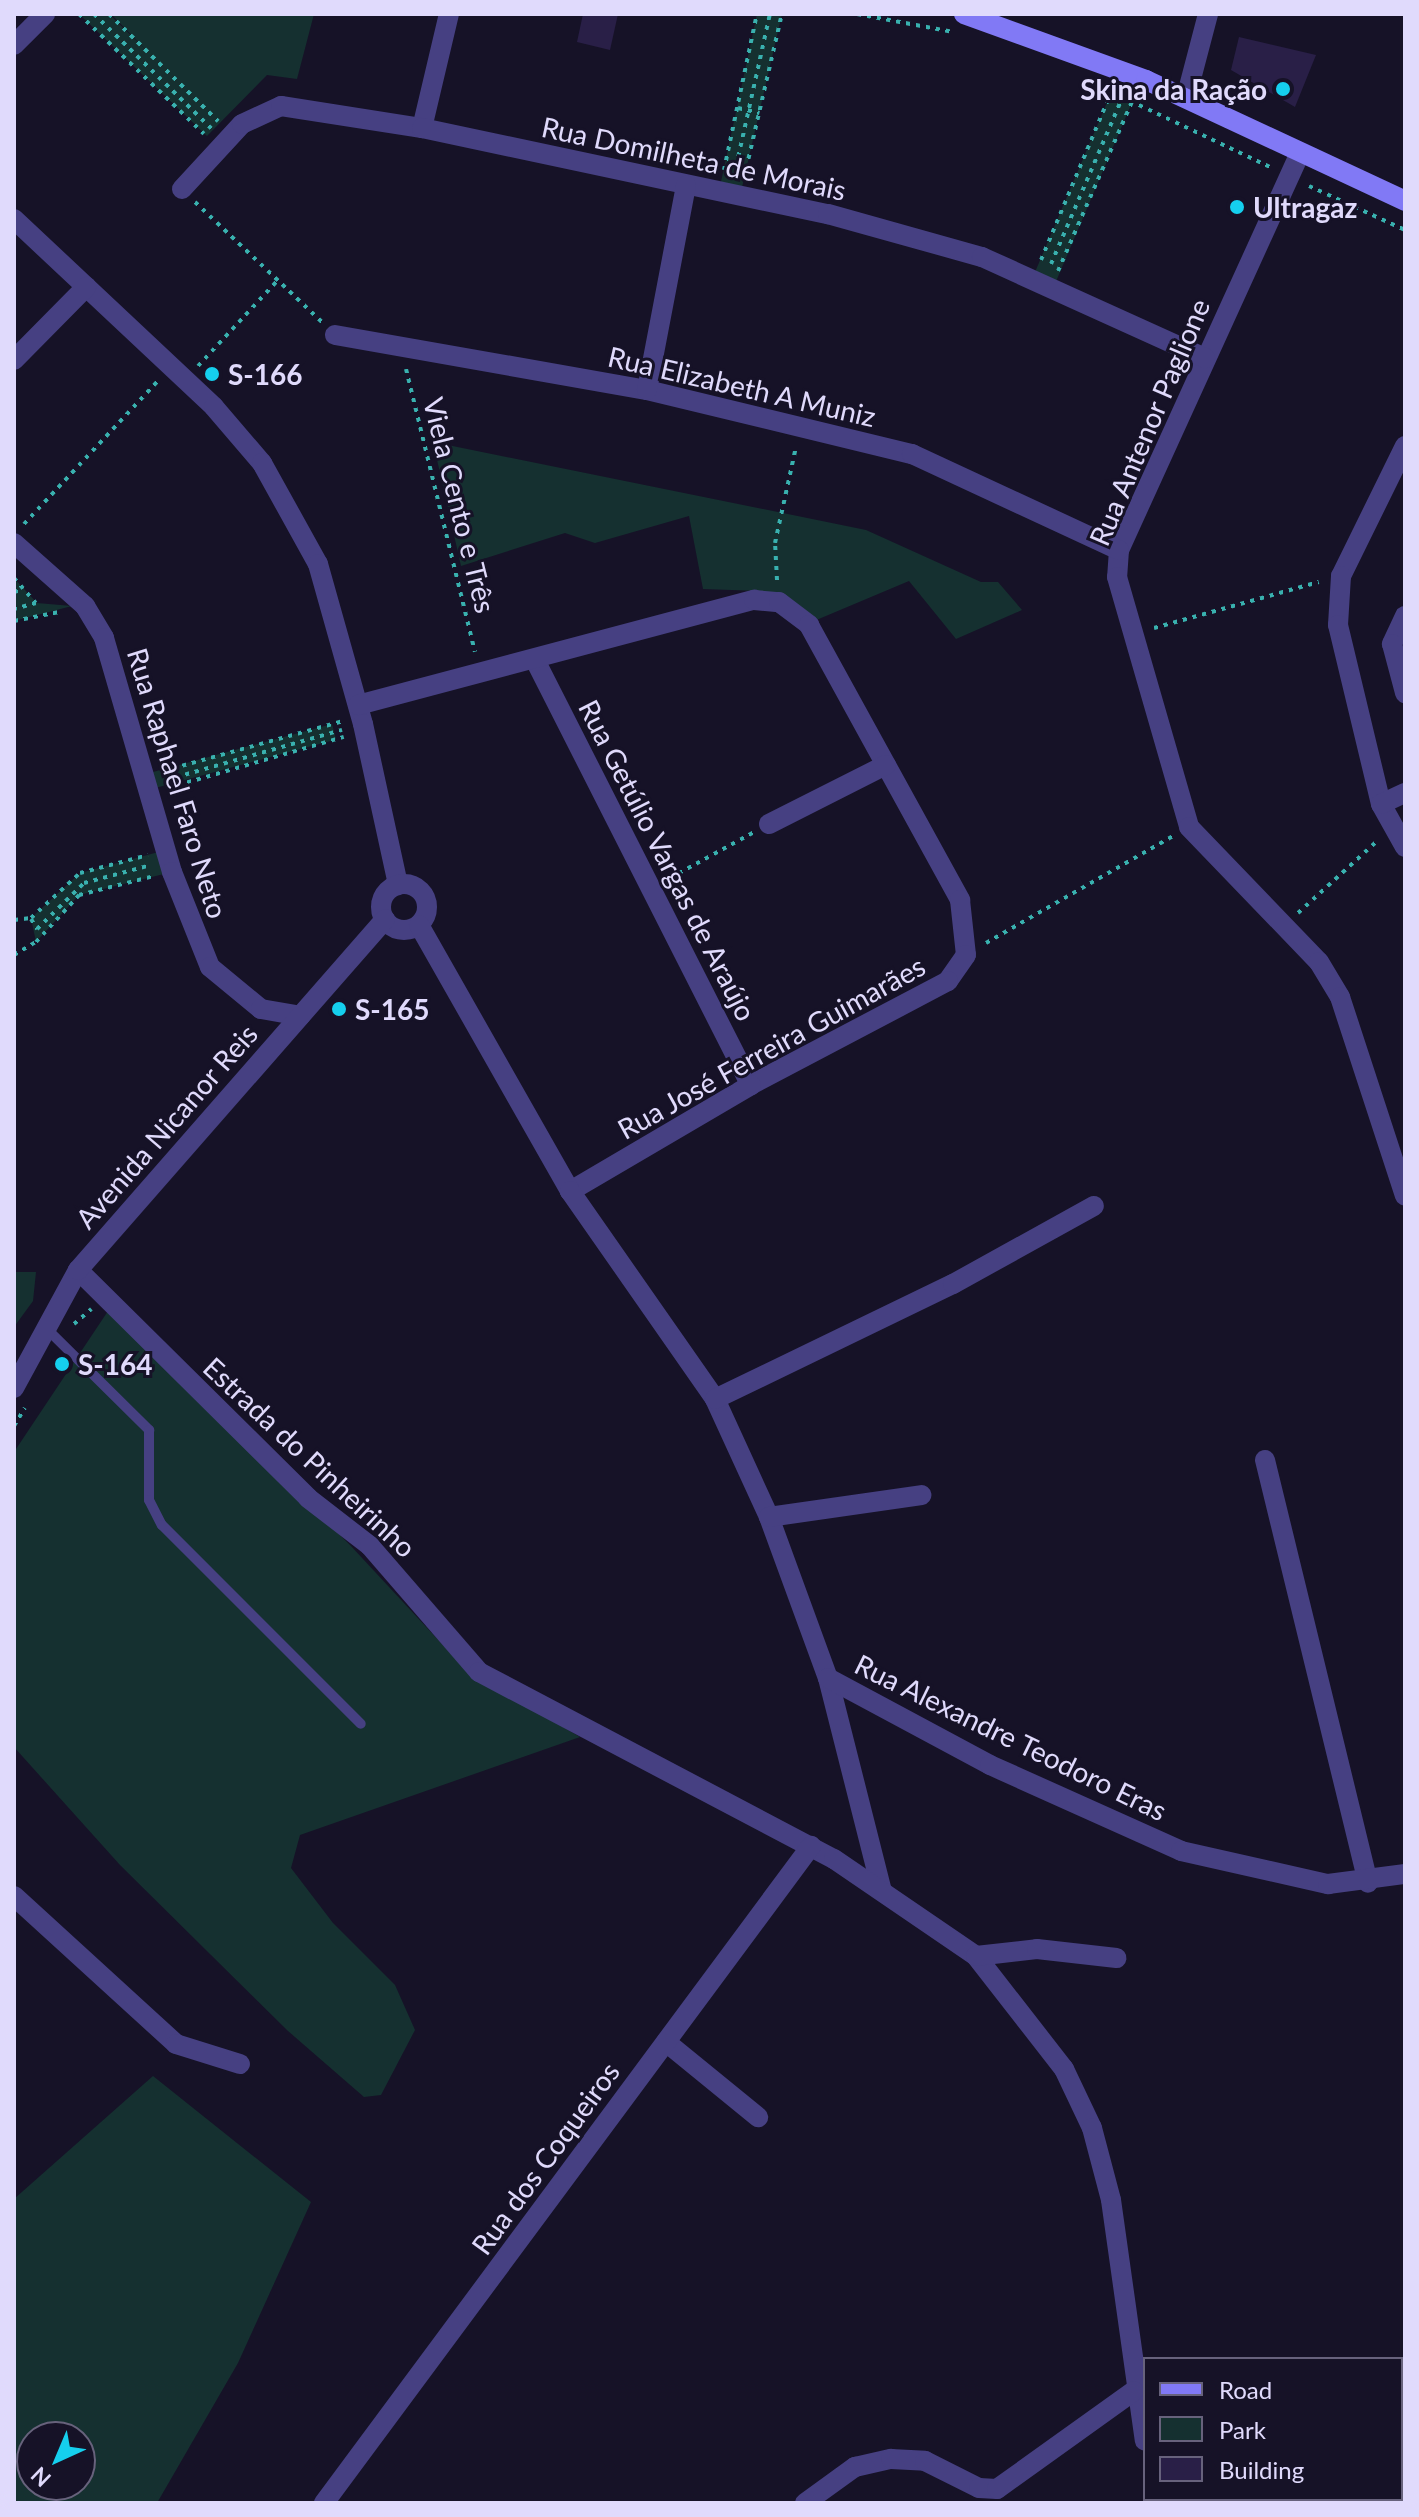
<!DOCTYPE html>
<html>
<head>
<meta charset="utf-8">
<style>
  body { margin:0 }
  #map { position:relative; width:1419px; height:2517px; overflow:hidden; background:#161227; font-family:Lato,sans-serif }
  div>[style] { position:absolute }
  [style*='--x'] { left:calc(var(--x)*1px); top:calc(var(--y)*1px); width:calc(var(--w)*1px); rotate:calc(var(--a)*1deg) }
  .green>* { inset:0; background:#153030; transform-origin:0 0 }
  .building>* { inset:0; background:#291f47 }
  .path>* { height:4px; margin-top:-2px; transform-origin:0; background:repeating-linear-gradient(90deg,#39b1af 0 4px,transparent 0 10px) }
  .service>* { height:10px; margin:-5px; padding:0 5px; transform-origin:5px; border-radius:5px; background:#464082 }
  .minor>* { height:20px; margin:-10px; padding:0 10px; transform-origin:10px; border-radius:10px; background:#464082 }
  .minor>.ring { margin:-10px; padding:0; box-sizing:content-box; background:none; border:20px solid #464082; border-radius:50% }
  .secondary>* { height:20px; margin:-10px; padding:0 10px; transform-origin:10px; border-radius:10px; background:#8179f5 }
  .dots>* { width:22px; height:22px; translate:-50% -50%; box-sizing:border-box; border:4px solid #161227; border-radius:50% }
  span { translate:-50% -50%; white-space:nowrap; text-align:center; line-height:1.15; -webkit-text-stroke:6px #161227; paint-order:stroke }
  .poi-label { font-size:28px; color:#e0dafc; font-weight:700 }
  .right { translate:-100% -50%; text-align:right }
  .left { translate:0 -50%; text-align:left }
  .street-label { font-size:28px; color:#e0dafc }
  .frame { position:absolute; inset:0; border:16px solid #e0dafc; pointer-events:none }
  .legend { position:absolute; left:1143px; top:2357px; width:260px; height:144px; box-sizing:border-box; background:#161227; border:2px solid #67627c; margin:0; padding:10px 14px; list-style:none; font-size:24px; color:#e0dafc }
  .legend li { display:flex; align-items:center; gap:16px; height:40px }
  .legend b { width:40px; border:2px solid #67627c }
  .north { position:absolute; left:16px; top:2421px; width:80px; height:80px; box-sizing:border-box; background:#161227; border:2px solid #67627c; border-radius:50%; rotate:224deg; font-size:22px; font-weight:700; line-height:32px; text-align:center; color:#e0dafc }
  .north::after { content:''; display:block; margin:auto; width:28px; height:36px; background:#15cfee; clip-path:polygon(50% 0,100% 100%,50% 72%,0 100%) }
</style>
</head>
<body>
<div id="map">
  <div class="green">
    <i style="clip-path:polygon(79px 14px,109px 14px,147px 51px,111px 14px,314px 14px,297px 79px,267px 75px,207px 136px)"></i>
    <i style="clip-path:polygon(757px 14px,782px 14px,740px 196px,719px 191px)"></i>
    <i style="left:1111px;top:93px;width:23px;height:199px;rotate:23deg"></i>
    <i style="clip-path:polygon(433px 442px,866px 530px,981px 582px,998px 582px,1022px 610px,956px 639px,909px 581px,814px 621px,760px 591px,703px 589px,689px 516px,595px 543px,565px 533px,461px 566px)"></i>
    <i style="clip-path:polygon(14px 578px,37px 603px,72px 606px,14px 621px)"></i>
    <i style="left:332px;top:724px;width:16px;height:196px;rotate:75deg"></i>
    <i style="clip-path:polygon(166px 850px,172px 872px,79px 895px,36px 942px,31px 918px,80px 873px)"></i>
    <i style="clip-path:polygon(14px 1272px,36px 1272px,33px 1301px,14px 1327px)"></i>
    <i style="clip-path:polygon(110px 1308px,350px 1545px,468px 1672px,580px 1737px,300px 1835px,291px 1868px,333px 1923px,395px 1985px,415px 2030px,381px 2095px,364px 2097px,288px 2031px,120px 1865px,14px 1747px,14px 1452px)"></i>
    <i style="clip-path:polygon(evenodd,153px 2076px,311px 2202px,238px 2363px,157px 2503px,14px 2503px,14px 2199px,153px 2076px,80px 2437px,80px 2485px,32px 2485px,32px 2437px,80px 2437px)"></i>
  </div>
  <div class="building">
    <i style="clip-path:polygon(583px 14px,618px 14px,610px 50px,577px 42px)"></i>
    <i style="clip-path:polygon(1239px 37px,1316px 55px,1295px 107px,1231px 70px)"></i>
  </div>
  <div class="path">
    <i style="--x:79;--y:14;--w:173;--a:43.8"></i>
    <i style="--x:94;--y:14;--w:165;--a:44.3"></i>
    <i style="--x:109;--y:14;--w:153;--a:44.5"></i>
    <i style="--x:857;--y:14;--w:98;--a:10.6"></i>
    <i style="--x:1103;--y:88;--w:187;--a:25.3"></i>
    <i style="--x:738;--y:108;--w:22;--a:13"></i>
    <i style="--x:724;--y:170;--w:159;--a:-78.1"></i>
    <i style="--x:734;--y:176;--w:166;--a:-77.5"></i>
    <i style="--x:744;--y:178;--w:168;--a:-77"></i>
    <i style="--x:1309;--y:186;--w:106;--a:24.6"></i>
    <i style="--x:195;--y:202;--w:175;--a:43.4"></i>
    <i style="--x:1041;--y:260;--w:181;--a:-67.3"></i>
    <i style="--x:1051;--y:264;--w:181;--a:-66.8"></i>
    <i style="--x:1058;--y:271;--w:184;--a:-66.4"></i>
    <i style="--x:198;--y:366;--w:117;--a:-47.1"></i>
    <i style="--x:406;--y:369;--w:291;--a:76.3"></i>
    <i style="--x:24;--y:524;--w:195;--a:-46.9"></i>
    <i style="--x:14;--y:578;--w:33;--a:49"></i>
    <i style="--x:36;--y:603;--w:23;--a:165"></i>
    <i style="--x:777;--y:580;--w:37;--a:-93"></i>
    <i style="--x:775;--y:543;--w:98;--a:-77.7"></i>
    <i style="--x:14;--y:592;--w:10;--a:-17"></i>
    <i style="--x:14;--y:621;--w:46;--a:-11.3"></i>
    <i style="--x:1154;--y:628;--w:171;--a:-15.6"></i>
    <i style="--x:163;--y:771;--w:187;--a:-15.5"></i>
    <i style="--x:166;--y:780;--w:183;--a:-15.9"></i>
    <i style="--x:168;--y:788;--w:183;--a:-16.2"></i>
    <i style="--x:670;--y:878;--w:96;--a:-28.7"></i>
    <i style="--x:1298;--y:913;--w:107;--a:-42.3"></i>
    <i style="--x:31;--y:919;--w:12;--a:59"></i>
    <i style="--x:37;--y:929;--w:66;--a:-44.4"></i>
    <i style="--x:84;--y:883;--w:69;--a:-15"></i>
    <i style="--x:14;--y:920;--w:17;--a:-7"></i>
    <i style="--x:31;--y:918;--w:67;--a:-42.6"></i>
    <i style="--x:80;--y:873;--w:70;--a:-14.8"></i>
    <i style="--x:986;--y:943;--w:215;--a:-29.8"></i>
    <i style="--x:14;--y:955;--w:26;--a:-31"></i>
    <i style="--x:36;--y:942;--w:64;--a:-47.5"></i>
    <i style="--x:79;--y:895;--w:77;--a:-14.2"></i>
    <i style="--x:74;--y:1324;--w:23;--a:-41"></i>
    <i style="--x:14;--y:1426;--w:21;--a:-59"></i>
  </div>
  <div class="service">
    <i style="--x:47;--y:1329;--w:144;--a:44.7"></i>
    <i style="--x:149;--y:1430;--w:70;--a:90"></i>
    <i style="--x:149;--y:1500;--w:28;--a:63"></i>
    <i style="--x:162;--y:1525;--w:281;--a:45"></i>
  </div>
  <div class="minor">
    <i style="--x:14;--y:45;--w:44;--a:-45"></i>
    <i style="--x:1186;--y:98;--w:87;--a:-75.3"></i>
    <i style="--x:422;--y:128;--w:117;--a:-76.7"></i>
    <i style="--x:1300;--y:153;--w:436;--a:114.5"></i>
    <i style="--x:1119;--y:550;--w:27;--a:94"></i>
    <i style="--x:1117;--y:577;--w:260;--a:73.9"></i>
    <i style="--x:1189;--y:827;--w:187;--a:46.1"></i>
    <i style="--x:1319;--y:962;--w:41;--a:59"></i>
    <i style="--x:1340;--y:997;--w:209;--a:71.9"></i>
    <i style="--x:182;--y:189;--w:88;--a:-47.3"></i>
    <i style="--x:242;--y:124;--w:43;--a:-24.8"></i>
    <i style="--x:281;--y:106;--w:143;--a:8.9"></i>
    <i style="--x:422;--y:128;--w:415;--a:12"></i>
    <i style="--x:828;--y:214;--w:160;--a:15.6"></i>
    <i style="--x:982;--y:257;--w:245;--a:24.4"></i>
    <i style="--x:14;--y:219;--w:274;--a:43.2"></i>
    <i style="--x:214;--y:407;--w:74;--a:49.4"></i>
    <i style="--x:262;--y:463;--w:115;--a:61"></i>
    <i style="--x:318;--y:564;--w:166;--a:74.3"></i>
    <i style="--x:363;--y:724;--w:165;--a:77.7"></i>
    <i style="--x:335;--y:335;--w:317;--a:10"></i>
    <i style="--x:647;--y:390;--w:273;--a:13.6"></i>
    <i style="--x:912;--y:454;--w:228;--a:24.9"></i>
    <i style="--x:14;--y:360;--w:103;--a:-45.4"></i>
    <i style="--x:647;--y:390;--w:208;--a:-79.2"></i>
    <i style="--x:1405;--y:446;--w:145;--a:116.2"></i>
    <i style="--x:1341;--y:576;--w:49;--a:93.5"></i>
    <i style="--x:1338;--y:625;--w:184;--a:76.5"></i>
    <i style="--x:1381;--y:804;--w:49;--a:60.8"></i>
    <i style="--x:14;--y:543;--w:95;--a:41.6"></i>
    <i style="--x:85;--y:606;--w:37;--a:59"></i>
    <i style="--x:104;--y:638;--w:244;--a:73.8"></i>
    <i style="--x:172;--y:872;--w:102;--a:68.2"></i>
    <i style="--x:210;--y:967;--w:66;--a:39.5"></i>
    <i style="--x:261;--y:1009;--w:40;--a:10"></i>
    <i style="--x:1405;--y:616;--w:31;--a:115"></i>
    <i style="--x:1392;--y:644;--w:51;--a:75.1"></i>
    <i style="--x:535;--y:660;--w:477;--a:63.1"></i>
    <i style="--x:358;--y:705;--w:410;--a:-14.9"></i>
    <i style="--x:754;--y:600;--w:25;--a:5"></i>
    <i style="--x:779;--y:602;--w:38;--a:37"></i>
    <i style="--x:809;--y:625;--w:314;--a:61.2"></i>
    <i style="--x:960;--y:900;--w:55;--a:83.8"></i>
    <i style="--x:966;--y:955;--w:32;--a:125"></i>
    <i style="--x:948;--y:981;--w:223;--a:152.2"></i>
    <i style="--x:751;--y:1085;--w:210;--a:149.6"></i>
    <i style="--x:1381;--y:804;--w:26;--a:-25"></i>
    <i style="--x:769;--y:824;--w:131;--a:-26.8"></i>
    <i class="ring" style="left:381px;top:884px;width:26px;height:26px"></i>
    <i style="--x:419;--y:925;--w:306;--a:60.4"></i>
    <i style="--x:570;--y:1191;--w:254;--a:55.1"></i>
    <i style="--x:715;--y:1399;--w:130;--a:65.4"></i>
    <i style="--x:769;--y:1517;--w:171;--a:69.9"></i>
    <i style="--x:828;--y:1678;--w:217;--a:75.8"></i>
    <i style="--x:78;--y:1270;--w:324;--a:44.7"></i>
    <i style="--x:308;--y:1498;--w:78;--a:37.7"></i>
    <i style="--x:370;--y:1546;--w:167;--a:49.1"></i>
    <i style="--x:479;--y:1672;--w:401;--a:27.8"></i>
    <i style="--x:834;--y:1859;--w:172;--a:34.3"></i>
    <i style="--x:976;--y:1956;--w:143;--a:52.1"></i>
    <i style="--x:1064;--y:2069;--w:65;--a:64.6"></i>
    <i style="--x:1092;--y:2128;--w:74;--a:75.2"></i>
    <i style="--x:1111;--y:2200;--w:243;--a:82"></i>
    <i style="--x:14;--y:1388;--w:134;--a:-61.5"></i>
    <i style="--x:78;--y:1270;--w:466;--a:-48.8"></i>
    <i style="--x:715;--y:1399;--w:264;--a:-25.8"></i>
    <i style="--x:953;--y:1284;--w:161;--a:-29"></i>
    <i style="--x:1265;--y:1460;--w:435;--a:76.3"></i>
    <i style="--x:769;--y:1517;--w:154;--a:-8.2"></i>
    <i style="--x:828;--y:1678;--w:184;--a:28.2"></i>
    <i style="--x:990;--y:1765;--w:209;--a:24.2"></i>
    <i style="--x:1181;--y:1851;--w:151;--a:12.7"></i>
    <i style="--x:1328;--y:1884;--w:78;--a:-7.4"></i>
    <i style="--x:14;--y:1896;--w:219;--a:42.4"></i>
    <i style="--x:176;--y:2044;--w:67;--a:17.4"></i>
    <i style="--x:976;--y:1956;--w:61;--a:-6.5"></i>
    <i style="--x:1037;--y:1949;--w:80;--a:6.5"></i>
    <i style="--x:666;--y:2042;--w:119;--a:39.2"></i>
    <i style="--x:1163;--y:2499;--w:4;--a:76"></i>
    <i style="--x:324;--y:2503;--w:818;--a:-53.45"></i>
    <i style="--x:805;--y:2503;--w:62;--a:-35.8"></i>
    <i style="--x:855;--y:2467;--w:37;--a:-13"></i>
    <i style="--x:891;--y:2459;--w:34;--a:3"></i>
    <i style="--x:925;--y:2461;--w:60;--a:26.6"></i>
    <i style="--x:979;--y:2488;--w:18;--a:3"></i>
    <i style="--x:997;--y:2489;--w:168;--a:-35.6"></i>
  </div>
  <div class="secondary">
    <i style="--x:964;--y:14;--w:194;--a:19.9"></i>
    <i style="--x:1146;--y:80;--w:286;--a:25"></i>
  </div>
  <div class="dots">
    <i style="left:1283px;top:89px;background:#15cfee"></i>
    <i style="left:1237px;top:207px;background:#15cfee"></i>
    <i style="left:212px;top:374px;background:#15cfee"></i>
    <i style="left:339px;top:1009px;background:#15cfee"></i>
    <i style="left:62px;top:1364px;background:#15cfee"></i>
  </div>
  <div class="poi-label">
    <span class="right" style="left:1267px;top:89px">Skina da Ração</span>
    <span class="left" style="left:1253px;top:207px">Ultragaz</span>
    <span class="left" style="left:228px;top:374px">S-166</span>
    <span class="left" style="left:355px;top:1009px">S-165</span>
    <span class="left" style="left:78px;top:1364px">S-164</span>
  </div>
  <div class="street-label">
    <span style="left:694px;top:158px;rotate:12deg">Rua Domilheta de Morais</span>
    <span style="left:742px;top:386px;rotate:13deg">Rua Elizabeth A Muniz</span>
    <span style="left:1149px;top:422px;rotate:-67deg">Rua Antenor Paglione</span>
    <span style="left:460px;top:505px;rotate:76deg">Viela Cento e Três</span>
    <span style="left:178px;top:783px;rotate:73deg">Rua Raphael Faro Neto</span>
    <span style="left:668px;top:860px;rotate:63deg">Rua Getúlio Vargas de Araújo</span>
    <span style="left:771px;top:1047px;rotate:-29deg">Rua José Ferreira Guimarães</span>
    <span style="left:166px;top:1126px;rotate:-49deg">Avenida Nicanor Reis</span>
    <span style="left:310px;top:1457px;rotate:43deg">Estrada do Pinheirinho</span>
    <span style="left:1011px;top:1737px;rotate:26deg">Rua Alexandre Teodoro Eras</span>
    <span style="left:545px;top:2158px;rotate:-54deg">Rua dos Coqueiros</span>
  </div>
  <div class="frame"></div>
  <ul class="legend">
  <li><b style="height:10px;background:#8179f5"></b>Road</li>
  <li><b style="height:22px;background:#153030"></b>Park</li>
  <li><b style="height:22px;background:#291f47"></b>Building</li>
  </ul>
  <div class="north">N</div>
</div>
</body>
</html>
